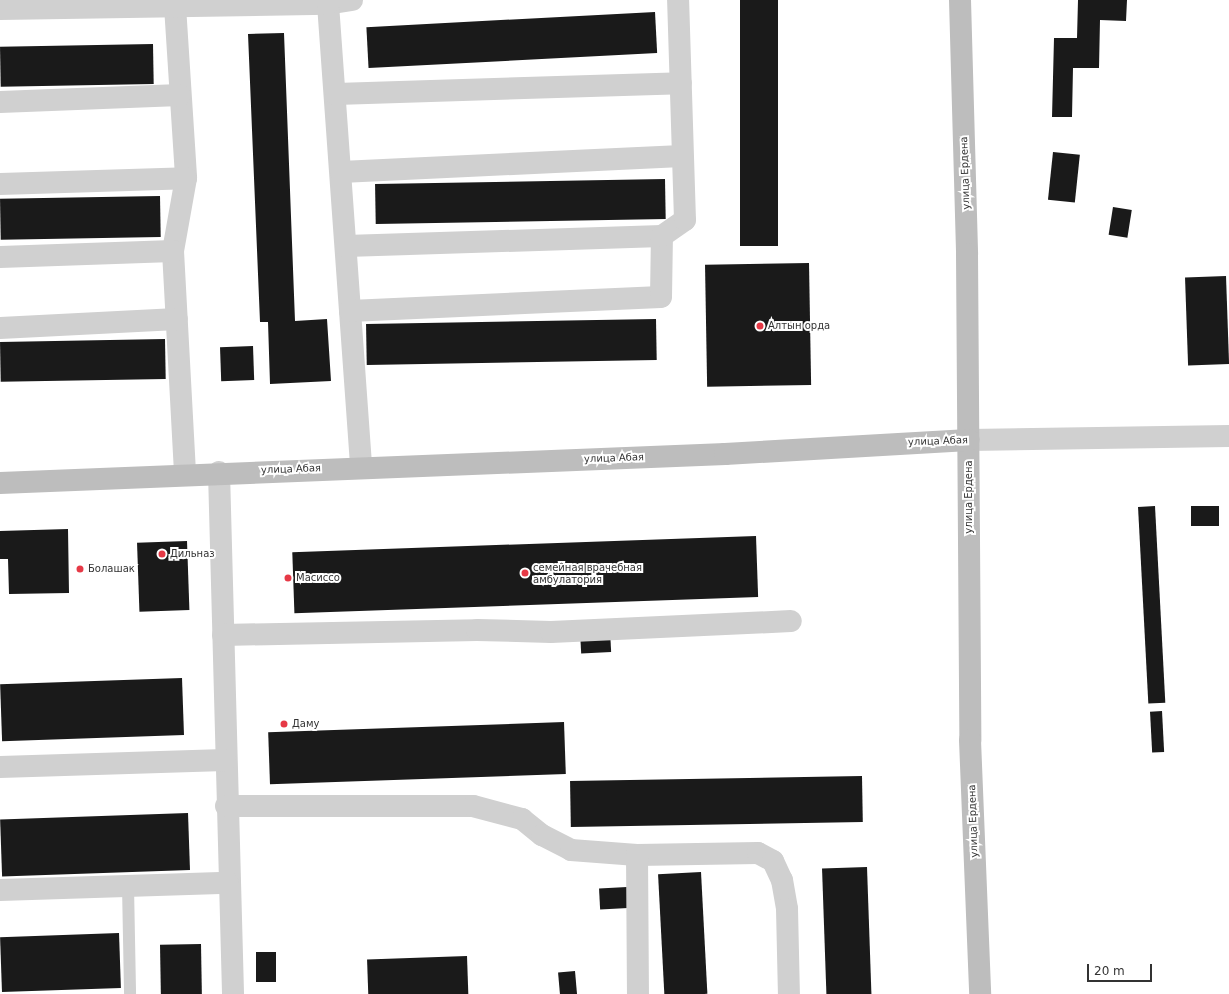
<!DOCTYPE html>
<html>
<head>
<meta charset="utf-8">
<style>
  body { margin:0 }
  #map { position:relative; width:1229px; height:994px; overflow:hidden; background:#fff; font-family:"DejaVu Sans",sans-serif }
  div>[style] { position:absolute }
  [style*='--x'] { left:calc(var(--x)*1px); top:calc(var(--y)*1px); width:calc(var(--w)*1px); rotate:calc(var(--a)*1deg) }
  .building>* { inset:0; background:#1a1a1a; transform-origin:0 0 }
  .lane>* { height:12px; margin:-6px; padding:0 6px; transform-origin:6px; border-radius:6px; background:#d0d0d0 }
  .street>* { height:22px; margin:-11px; padding:0 11px; transform-origin:11px; border-radius:11px; background:#d0d0d0 }
  .secondary>* { height:22px; margin:-11px; padding:0 11px; transform-origin:11px; border-radius:11px; background:#bdbdbd }
  .dots>* { width:11px; height:11px; translate:-50% -50%; box-sizing:border-box; border:2px solid #fff; border-radius:50% }
  span { translate:-50% -50%; white-space:nowrap; text-align:center; line-height:1.15; -webkit-text-stroke:4px #fff; paint-order:stroke }
  .street-label { font-size:10px; color:#333 }
  .poi-label { font-size:10px; color:#333 }
  .left { translate:0 -50%; text-align:left }
  .scale { position:absolute; left:1087px; top:964px; width:65px; height:18px; box-sizing:border-box; border:2px solid #333; border-top:0; padding-left:5px; font-size:12px; line-height:14px; white-space:nowrap; color:#333; -webkit-text-stroke:3px #fff; paint-order:stroke }
</style>
</head>
<body>
<div id="map">
  <div class="building">
    <i style="left:740px;top:0;width:38px;height:246px"></i>
    <i style="clip-path:polygon(1078px 0,1127px 0,1126px 21px,1100px 20px,1099px 68px,1073px 68px,1072px 117px,1052px 117px,1054px 38px,1077px 38px)"></i>
    <i style="left:655px;top:12px;width:41px;height:289px;rotate:87deg"></i>
    <i style="clip-path:polygon(284px 33px,295px 321px,327px 319px,331px 381px,270px 384px,268px 322px,260px 322px,248px 34px)"></i>
    <i style="left:153px;top:44px;width:40px;height:153px;rotate:89deg"></i>
    <i style="left:1053px;top:152px;width:27px;height:48px;rotate:6deg"></i>
    <i style="left:665px;top:179px;width:40px;height:290px;rotate:89deg"></i>
    <i style="left:160px;top:196px;width:41px;height:160px;rotate:89deg"></i>
    <i style="left:1113px;top:207px;width:19px;height:28px;rotate:9deg"></i>
    <i style="left:809px;top:263px;width:122px;height:104px;rotate:89deg"></i>
    <i style="left:1226px;top:276px;width:88px;height:41px;rotate:88deg"></i>
    <i style="left:656px;top:319px;width:41px;height:290px;rotate:89deg"></i>
    <i style="left:165px;top:339px;width:40px;height:165px;rotate:89deg"></i>
    <i style="left:253px;top:346px;width:34px;height:33px;rotate:88deg"></i>
    <i style="left:1155px;top:506px;width:197px;height:17px;rotate:87deg"></i>
    <i style="left:1191px;top:506px;width:28px;height:20px"></i>
    <i style="clip-path:polygon(68px 529px,69px 593px,9px 594px,8px 559px,0 559px,0 531px)"></i>
    <i style="left:756px;top:536px;width:61px;height:464px;rotate:88deg"></i>
    <i style="left:187px;top:541px;width:69px;height:50px;rotate:88deg"></i>
    <i style="left:610px;top:630px;width:22px;height:30px;rotate:87deg"></i>
    <i style="left:182px;top:678px;width:57px;height:182px;rotate:88deg"></i>
    <i style="left:1162px;top:711px;width:41px;height:12px;rotate:87deg"></i>
    <i style="left:564px;top:722px;width:52px;height:296px;rotate:88deg"></i>
    <i style="left:862px;top:776px;width:46px;height:292px;rotate:89deg"></i>
    <i style="left:188px;top:813px;width:57px;height:188px;rotate:88deg"></i>
    <i style="left:867px;top:867px;width:127px;height:45px;rotate:88deg"></i>
    <i style="left:701px;top:872px;width:122px;height:43px;rotate:87deg"></i>
    <i style="left:627px;top:887px;width:21px;height:28px;rotate:87deg"></i>
    <i style="left:119px;top:933px;width:55px;height:119px;rotate:88deg"></i>
    <i style="left:201px;top:944px;width:50px;height:41px;rotate:89deg"></i>
    <i style="left:256px;top:952px;width:20px;height:30px"></i>
    <i style="left:467px;top:956px;width:38px;height:100px;rotate:88deg"></i>
    <i style="left:575px;top:971px;width:23px;height:17px;rotate:85deg"></i>
  </div>
  <div class="lane">
    <i style="--x:128;--y:886;--w:108;--a:88.9"></i>
  </div>
  <div class="street">
    <i style="--x:352;--y:0;--w:24;--a:171"></i>
    <i style="--x:328;--y:4;--w:464;--a:85.9"></i>
    <i style="--x:175;--y:6;--w:172;--a:86.3"></i>
    <i style="--x:186;--y:178;--w:74;--a:100.1"></i>
    <i style="--x:173;--y:251;--w:223;--a:86.9"></i>
    <i style="--x:0;--y:9;--w:328;--a:-0.9"></i>
    <i style="--x:328;--y:4;--w:4;--a:-104"></i>
    <i style="--x:336;--y:94;--w:345;--a:-1.8"></i>
    <i style="--x:0;--y:102;--w:180;--a:-2.2"></i>
    <i style="--x:341;--y:172;--w:341;--a:-2.7"></i>
    <i style="--x:0;--y:184;--w:186;--a:-1.8"></i>
    <i style="--x:346;--y:246;--w:316;--a:-1.8"></i>
    <i style="--x:0;--y:257;--w:173;--a:-2"></i>
    <i style="--x:350;--y:311;--w:311;--a:-2.6"></i>
    <i style="--x:661;--y:297;--w:61;--a:-89.1"></i>
    <i style="--x:662;--y:236;--w:28;--a:-35"></i>
    <i style="--x:685;--y:220;--w:220;--a:-91.8"></i>
    <i style="--x:0;--y:328;--w:177;--a:-2.9"></i>
    <i style="--x:969;--y:440;--w:260;--a:-0.9"></i>
    <i style="--x:219;--y:472;--w:522;--a:88.46"></i>
    <i style="--x:223;--y:635;--w:254;--a:-1.1"></i>
    <i style="--x:477;--y:630;--w:74;--a:1.5"></i>
    <i style="--x:551;--y:632;--w:240;--a:-2.6"></i>
    <i style="--x:0;--y:767;--w:225;--a:-1.8"></i>
    <i style="--x:226;--y:806;--w:247;--a:0"></i>
    <i style="--x:473;--y:806;--w:51;--a:14.9"></i>
    <i style="--x:522;--y:819;--w:26;--a:39"></i>
    <i style="--x:542;--y:835;--w:33;--a:27"></i>
    <i style="--x:571;--y:850;--w:66;--a:4.3"></i>
    <i style="--x:637;--y:855;--w:121;--a:-0.9"></i>
    <i style="--x:758;--y:853;--w:17;--a:28"></i>
    <i style="--x:773;--y:861;--w:21;--a:65"></i>
    <i style="--x:782;--y:880;--w:29;--a:80"></i>
    <i style="--x:787;--y:909;--w:85;--a:88.7"></i>
    <i style="--x:637;--y:855;--w:139;--a:89.6"></i>
    <i style="--x:0;--y:890;--w:228;--a:-1.8"></i>
  </div>
  <div class="secondary">
    <i style="--x:960;--y:0;--w:254;--a:88.4"></i>
    <i style="--x:967;--y:254;--w:486;--a:89.6"></i>
    <i style="--x:970;--y:740;--w:254;--a:87.7"></i>
    <i style="--x:0;--y:483;--w:726;--a:-2.29"></i>
    <i style="--x:725;--y:454;--w:244;--a:-3.3"></i>
  </div>
  <div class="dots">
    <i style="left:760px;top:326px;background:#e63946"></i>
    <i style="left:162px;top:554px;background:#e63946"></i>
    <i style="left:80px;top:569px;background:#e63946"></i>
    <i style="left:525px;top:573px;background:#e63946"></i>
    <i style="left:288px;top:578px;background:#e63946"></i>
    <i style="left:284px;top:724px;background:#e63946"></i>
  </div>
  <div class="street-label">
    <span style="left:965px;top:173px;rotate:-92deg">улица Ердена</span>
    <span style="left:938px;top:441px;rotate:-2deg">улица Абая</span>
    <span style="left:614px;top:458px;rotate:-2deg">улица Абая</span>
    <span style="left:291px;top:469px;rotate:-2deg">улица Абая</span>
    <span style="left:969px;top:497px;rotate:-90deg">улица Ердена</span>
    <span style="left:973px;top:821px;rotate:-92deg">улица Ердена</span>
  </div>
  <div class="poi-label">
    <span class="left" style="left:768px;top:326px">Алтын орда</span>
    <span class="left" style="left:170px;top:554px">Дильназ</span>
    <span class="left" style="left:533px;top:573px">семейная врачебная<br>амбулатория</span>
    <span class="left" style="left:88px;top:569px">Болашак</span>
    <span class="left" style="left:296px;top:578px">Масиссо</span>
    <span class="left" style="left:292px;top:724px">Даму</span>
  </div>
  <div class="scale">20 m</div>
</div>
</body>
</html>
